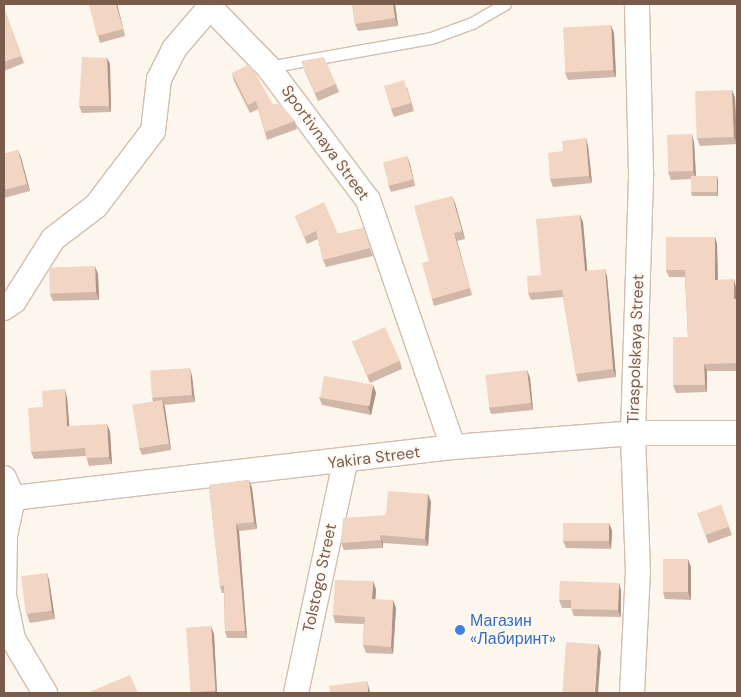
<!DOCTYPE html>
<html>
<head>
<meta charset="utf-8">
<style>
  body { margin:0 }
  #map { position:relative; width:741px; height:697px; overflow:hidden; background:#fdf6ec; font-family:"DM Sans",sans-serif }
  div>[style] { position:absolute }
  [style*='--x'] { left:calc(var(--x)*1px); top:calc(var(--y)*1px); width:calc(var(--w)*1px); rotate:calc(var(--a)*1deg) }
  .roads { filter:drop-shadow(1px 0 #d1beb0) drop-shadow(-1px 0 #d1beb0) drop-shadow(0 1px #d1beb0) drop-shadow(0 -1px #d1beb0) }
  .lane>* { height:11px; margin:-5.5px; padding:0 5.5px; transform-origin:5.5px; border-radius:5.5px; background:#fff }
  .street>* { height:24px; margin:-12px; padding:0 12px; transform-origin:12px; border-radius:12px; background:#fff }
  .wall>* { inset:0; background:#d1b7a8; transform-origin:0 0 }
  .shaded-wall>* { inset:0; background:#aa9588 }
  .building>* { inset:0; background:#f3d5c3; transform-origin:0 0 }
  .dots>* { width:14px; height:14px; translate:-50% -50%; box-sizing:border-box; border:2px solid #fffaf3; border-radius:50% }
  span { translate:-50% -50%; white-space:nowrap; text-align:center; line-height:1.15; -webkit-text-stroke:4px #fffaf3; paint-order:stroke }
  .street-label { font-size:16px; color:#7a5c4d }
  .shop-label { font-size:16px; color:#366cbe }
  .left { translate:0 -50%; text-align:left }
  .frame { position:absolute; inset:0; border:5px solid #7a5c4d; pointer-events:none }
</style>
</head>
<body>
<div id="map">
  <div class="roads">
    <div class="lane">
      <i style="--x:268;--y:67;--w:166;--a:-10.1"></i>
      <i style="--x:431;--y:38;--w:44;--a:-20.1"></i>
      <i style="--x:472;--y:23;--w:38;--a:-30"></i>
    </div>
    <div class="street">
      <i style="--x:207;--y:4;--w:88;--a:45.9"></i>
      <i style="--x:268;--y:67;--w:166;--a:53.1"></i>
      <i style="--x:368;--y:200;--w:261;--a:71"></i>
      <i style="--x:4;--y:308;--w:12;--a:-35"></i>
      <i style="--x:14;--y:301;--w:73;--a:-57.8"></i>
      <i style="--x:53;--y:239;--w:54;--a:-37.5"></i>
      <i style="--x:96;--y:206;--w:94;--a:-52.8"></i>
      <i style="--x:153;--y:131;--w:52;--a:-83.4"></i>
      <i style="--x:159;--y:79;--w:34;--a:-63"></i>
      <i style="--x:174;--y:49;--w:55;--a:-49.4"></i>
      <i style="--x:4;--y:478;--w:22;--a:66"></i>
      <i style="--x:13;--y:498;--w:40;--a:102"></i>
      <i style="--x:5;--y:537;--w:58;--a:91"></i>
      <i style="--x:4;--y:595;--w:45;--a:78.4"></i>
      <i style="--x:13;--y:639;--w:63;--a:59.3"></i>
      <i style="--x:13;--y:498;--w:443;--a:-6.6"></i>
      <i style="--x:453;--y:447;--w:181;--a:-4.4"></i>
      <i style="--x:633;--y:433;--w:104;--a:0"></i>
      <i style="--x:296;--y:693;--w:236;--a:-78"></i>
      <i style="--x:632;--y:693;--w:121;--a:-87.2"></i>
      <i style="--x:638;--y:572;--w:139;--a:-92.1"></i>
      <i style="--x:633;--y:433;--w:261;--a:-88.2"></i>
      <i style="--x:641;--y:172;--w:168;--a:-91.4"></i>
    </div>
  </div>
  <div class="wall">
    <i style="clip-path:polygon(89px 4px,117px 4px,125px 36px,100px 43px)"></i>
    <i style="clip-path:polygon(352px 4px,395px 4px,398px 26px,358px 31px,355px 24px)"></i>
    <i style="clip-path:polygon(4px 8px,24px 63px,4px 71px)"></i>
    <i style="clip-path:polygon(614px 33px,616px 77px,568px 80px,565px 73px)"></i>
    <i style="clip-path:polygon(107px 58px,110px 64px,111px 112px,82px 113px,79px 106px)"></i>
    <i style="clip-path:polygon(304px 69px,336px 84px,339px 92px,318px 101px)"></i>
    <i style="clip-path:polygon(232px 73px,295px 121px,297px 129px,267px 140px,258px 109px,250px 113px,234px 81px)"></i>
    <i style="clip-path:polygon(407px 87px,414px 111px,394px 117px,391px 109px)"></i>
    <i style="clip-path:polygon(732px 90px,735px 98px,737px 144px,700px 146px,697px 138px)"></i>
    <i style="clip-path:polygon(586px 138px,588px 146px,592px 183px,553px 187px,550px 179px,563px 151px)"></i>
    <i style="clip-path:polygon(694px 142px,696px 176px,717px 176px,718px 180px,718px 196px,692px 196px,691px 192px,691px 179px,671px 180px,668px 172px)"></i>
    <i style="clip-path:polygon(18px 150px,30px 191px,4px 198px,4px 154px)"></i>
    <i style="clip-path:polygon(407px 156px,410px 164px,415px 186px,391px 192px,388px 184px)"></i>
    <i style="clip-path:polygon(455px 203px,465px 239px,457px 241px,472px 295px,434px 306px,432px 299px,429px 261px)"></i>
    <i style="clip-path:polygon(580px 215px,583px 222px,587px 271px,607px 276px,616px 377px,578px 382px,576px 374px,563px 297px,531px 300px,528px 293px,541px 275px)"></i>
    <i style="clip-path:polygon(295px 216px,338px 234px,363px 228px,373px 256px,326px 267px,323px 260px,318px 239px,307px 244px)"></i>
    <i style="clip-path:polygon(715px 237px,717px 244px,718px 280px,736px 287px,737px 299px,737px 371px,707px 371px,707px 392px,676px 393px,673px 385px,688px 337px,685px 277px,669px 277px,666px 270px)"></i>
    <i style="clip-path:polygon(98px 274px,99px 300px,53px 301px,50px 294px)"></i>
    <i style="clip-path:polygon(352px 341px,400px 361px,402px 369px,370px 383px)"></i>
    <i style="clip-path:polygon(527px 370px,530px 378px,533px 410px,491px 414px,489px 407px)"></i>
    <i style="clip-path:polygon(192px 376px,195px 402px,164px 405px,171px 450px,142px 455px,139px 448px,153px 401px,152px 398px)"></i>
    <i style="clip-path:polygon(373px 385px,376px 393px,371px 415px,322px 405px,319px 397px)"></i>
    <i style="clip-path:polygon(67px 397px,69px 426px,110px 431px,112px 464px,89px 466px,86px 456px,34px 459px,31px 452px,43px 407px)"></i>
    <i style="clip-path:polygon(249px 480px,252px 488px,257px 529px,239px 531px,247px 638px,227px 638px,225px 631px,224px 593px,222px 593px,220px 586px,209px 485px)"></i>
    <i style="clip-path:polygon(428px 494px,431px 502px,428px 546px,383px 543px,383px 548px,344px 550px,341px 543px,386px 515px)"></i>
    <i style="left:721px;top:505px;width:32px;height:25px;rotate:70deg"></i>
    <i style="clip-path:polygon(609px 523px,612px 531px,611px 549px,566px 548px,563px 541px)"></i>
    <i style="clip-path:polygon(691px 567px,691px 600px,665px 599px,663px 592px)"></i>
    <i style="clip-path:polygon(47px 573px,49px 580px,55px 619px,30px 623px,27px 615px)"></i>
    <i style="clip-path:polygon(376px 589px,375px 599px,396px 608px,393px 654px,366px 653px,363px 645px,364px 624px,335px 623px,333px 615px)"></i>
    <i style="clip-path:polygon(621px 590px,621px 617px,574px 616px,571px 608px,562px 608px,559px 600px)"></i>
    <i style="clip-path:polygon(214px 634px,217px 693px,191px 693px,191px 692px)"></i>
  </div>
  <div class="shaded-wall">
    <i style="clip-path:polygon(116px 4px,117px 4px,125px 36px,123px 29px)"></i>
    <i style="clip-path:polygon(393px 4px,395px 4px,398px 26px,395px 18px)"></i>
    <i style="clip-path:polygon(611px 25px,614px 33px,616px 77px,613px 70px)"></i>
    <i style="clip-path:polygon(107px 58px,110px 64px,111px 112px,109px 106px)"></i>
    <i style="clip-path:polygon(732px 90px,735px 98px,737px 144px,734px 137px)"></i>
    <i style="clip-path:polygon(692px 134px,694px 142px,696px 178px,693px 171px)"></i>
    <i style="clip-path:polygon(586px 138px,588px 146px,592px 183px,589px 176px)"></i>
    <i style="clip-path:polygon(18px 150px,21px 157px,30px 191px,27px 184px)"></i>
    <i style="clip-path:polygon(407px 156px,410px 164px,415px 186px,413px 179px)"></i>
    <i style="clip-path:polygon(717px 176px,718px 180px,718px 196px,717px 192px)"></i>
    <i style="clip-path:polygon(452px 196px,455px 203px,465px 239px,462px 231px)"></i>
    <i style="clip-path:polygon(580px 215px,583px 222px,588px 278px,585px 271px)"></i>
    <i style="clip-path:polygon(454px 233px,457px 241px,472px 295px,470px 288px)"></i>
    <i style="clip-path:polygon(715px 237px,717px 244px,718px 287px,715px 280px)"></i>
    <i style="clip-path:polygon(95px 266px,98px 274px,99px 300px,96px 292px)"></i>
    <i style="clip-path:polygon(605px 269px,607px 276px,616px 377px,613px 369px)"></i>
    <i style="clip-path:polygon(734px 279px,736px 287px,737px 306px,734px 299px)"></i>
    <i style="clip-path:polygon(704px 364px,707px 371px,707px 392px,705px 385px)"></i>
    <i style="clip-path:polygon(190px 368px,192px 376px,195px 402px,192px 395px)"></i>
    <i style="clip-path:polygon(527px 370px,530px 378px,533px 410px,531px 403px)"></i>
    <i style="clip-path:polygon(373px 385px,376px 393px,371px 415px,368px 407px)"></i>
    <i style="clip-path:polygon(65px 389px,67px 397px,70px 434px,67px 426px)"></i>
    <i style="clip-path:polygon(162px 400px,165px 407px,171px 450px,169px 443px)"></i>
    <i style="clip-path:polygon(107px 424px,110px 431px,112px 464px,109px 457px)"></i>
    <i style="clip-path:polygon(249px 480px,252px 488px,257px 529px,254px 522px)"></i>
    <i style="clip-path:polygon(428px 494px,431px 502px,428px 546px,425px 539px)"></i>
    <i style="clip-path:polygon(609px 523px,612px 531px,611px 549px,609px 542px)"></i>
    <i style="clip-path:polygon(236px 524px,239px 531px,247px 638px,245px 631px)"></i>
    <i style="clip-path:polygon(380px 535px,383px 543px,383px 548px,381px 540px)"></i>
    <i style="clip-path:polygon(688px 559px,691px 567px,691px 600px,688px 592px)"></i>
    <i style="clip-path:polygon(47px 573px,49px 580px,55px 619px,52px 611px)"></i>
    <i style="clip-path:polygon(373px 581px,376px 589px,375px 607px,372px 599px)"></i>
    <i style="clip-path:polygon(619px 583px,621px 590px,621px 617px,618px 610px)"></i>
    <i style="clip-path:polygon(393px 600px,396px 608px,393px 654px,391px 647px)"></i>
    <i style="clip-path:polygon(211px 626px,214px 634px,217px 693px,216px 693px,215px 691px)"></i>
    <i style="clip-path:polygon(598px 644px,601px 652px,598px 693px,595px 693px)"></i>
    <i style="clip-path:polygon(367px 681px,369px 688px,370px 693px,368px 693px)"></i>
  </div>
  <div class="building">
    <i style="clip-path:polygon(89px 4px,116px 4px,123px 29px,97px 36px)"></i>
    <i style="clip-path:polygon(352px 4px,393px 4px,395px 18px,355px 24px)"></i>
    <i style="clip-path:polygon(4px 8px,21px 56px,4px 62px)"></i>
    <i style="left:611px;top:25px;width:45px;height:48px;rotate:87deg"></i>
    <i style="clip-path:polygon(82px 57px,107px 58px,109px 106px,79px 106px)"></i>
    <i style="clip-path:polygon(324px 57px,336px 84px,315px 93px,301px 61px)"></i>
    <i style="clip-path:polygon(250px 64px,273px 105px,280px 103px,295px 121px,265px 132px,256px 101px,248px 105px,232px 73px)"></i>
    <i style="left:404px;top:80px;width:24px;height:21px;rotate:73deg"></i>
    <i style="left:732px;top:90px;width:47px;height:37px;rotate:88deg"></i>
    <i style="left:692px;top:134px;width:37px;height:25px;rotate:88deg"></i>
    <i style="clip-path:polygon(586px 138px,589px 176px,550px 179px,548px 153px,563px 151px,562px 141px)"></i>
    <i style="clip-path:polygon(18px 150px,27px 184px,4px 190px,4px 154px)"></i>
    <i style="left:407px;top:156px;width:24px;height:25px;rotate:75deg"></i>
    <i style="left:691px;top:176px;width:26px;height:16px"></i>
    <i style="clip-path:polygon(452px 196px,462px 231px,454px 233px,470px 288px,432px 299px,422px 263px,429px 261px,414px 206px)"></i>
    <i style="clip-path:polygon(324px 202px,338px 234px,363px 228px,370px 248px,323px 260px,316px 231px,304px 237px,295px 216px)"></i>
    <i style="clip-path:polygon(580px 215px,585px 271px,605px 269px,613px 369px,576px 374px,562px 290px,528px 293px,527px 276px,541px 275px,536px 219px)"></i>
    <i style="clip-path:polygon(666px 237px,715px 237px,715px 280px,734px 279px,734px 299px,737px 299px,737px 363px,704px 364px,705px 385px,673px 385px,673px 337px,688px 337px,685px 270px,666px 270px)"></i>
    <i style="left:95px;top:266px;width:26px;height:46px;rotate:88deg"></i>
    <i style="left:385px;top:327px;width:37px;height:36px;rotate:66deg"></i>
    <i style="left:190px;top:368px;width:27px;height:40px;rotate:86deg"></i>
    <i style="left:527px;top:370px;width:33px;height:42px;rotate:83deg"></i>
    <i style="left:324px;top:376px;width:50px;height:22px;rotate:10deg"></i>
    <i style="clip-path:polygon(65px 389px,67px 426px,107px 424px,109px 457px,86px 458px,85px 448px,31px 452px,28px 408px,43px 407px,42px 391px)"></i>
    <i style="left:162px;top:400px;width:44px;height:30px;rotate:81deg"></i>
    <i style="clip-path:polygon(249px 480px,254px 522px,236px 524px,245px 631px,225px 631px,224px 586px,220px 586px,209px 485px)"></i>
    <i style="clip-path:polygon(388px 491px,428px 494px,425px 539px,380px 535px,381px 540px,341px 543px,343px 518px,386px 515px)"></i>
    <i style="left:721px;top:505px;width:23px;height:25px;rotate:70deg"></i>
    <i style="left:563px;top:523px;width:46px;height:18px"></i>
    <i style="left:663px;top:559px;width:25px;height:33px"></i>
    <i style="left:47px;top:573px;width:38px;height:26px;rotate:83deg"></i>
    <i style="clip-path:polygon(335px 580px,373px 581px,372px 599px,393px 600px,391px 647px,363px 645px,365px 617px,333px 615px)"></i>
    <i style="clip-path:polygon(560px 581px,619px 583px,618px 610px,571px 609px,571px 600px,559px 600px)"></i>
    <i style="left:211px;top:626px;width:65px;height:25px;rotate:86deg"></i>
    <i style="left:566px;top:642px;width:32px;height:50px;rotate:4deg"></i>
    <i style="clip-path:polygon(130px 675px,138px 693px,87px 693px)"></i>
    <i style="clip-path:polygon(367px 681px,368px 693px,330px 693px,329px 686px)"></i>
  </div>
  <div class="dots">
    <i style="left:460px;top:630px;background:#3f7fe0"></i>
  </div>
  <div class="street-label">
    <span style="left:325px;top:143px;rotate:54deg">Sportivnaya Street</span>
    <span style="left:636px;top:349px;rotate:-88deg">Tiraspolskaya Street</span>
    <span style="left:374px;top:458px;rotate:-7deg">Yakira Street</span>
    <span style="left:320px;top:578px;rotate:-78deg">Tolstogo Street</span>
  </div>
  <div class="shop-label">
    <span class="left" style="left:470px;top:630px">Магазин<br>«Лабиринт»</span>
  </div>
  <div class="frame"></div>
</div>
</body>
</html>
